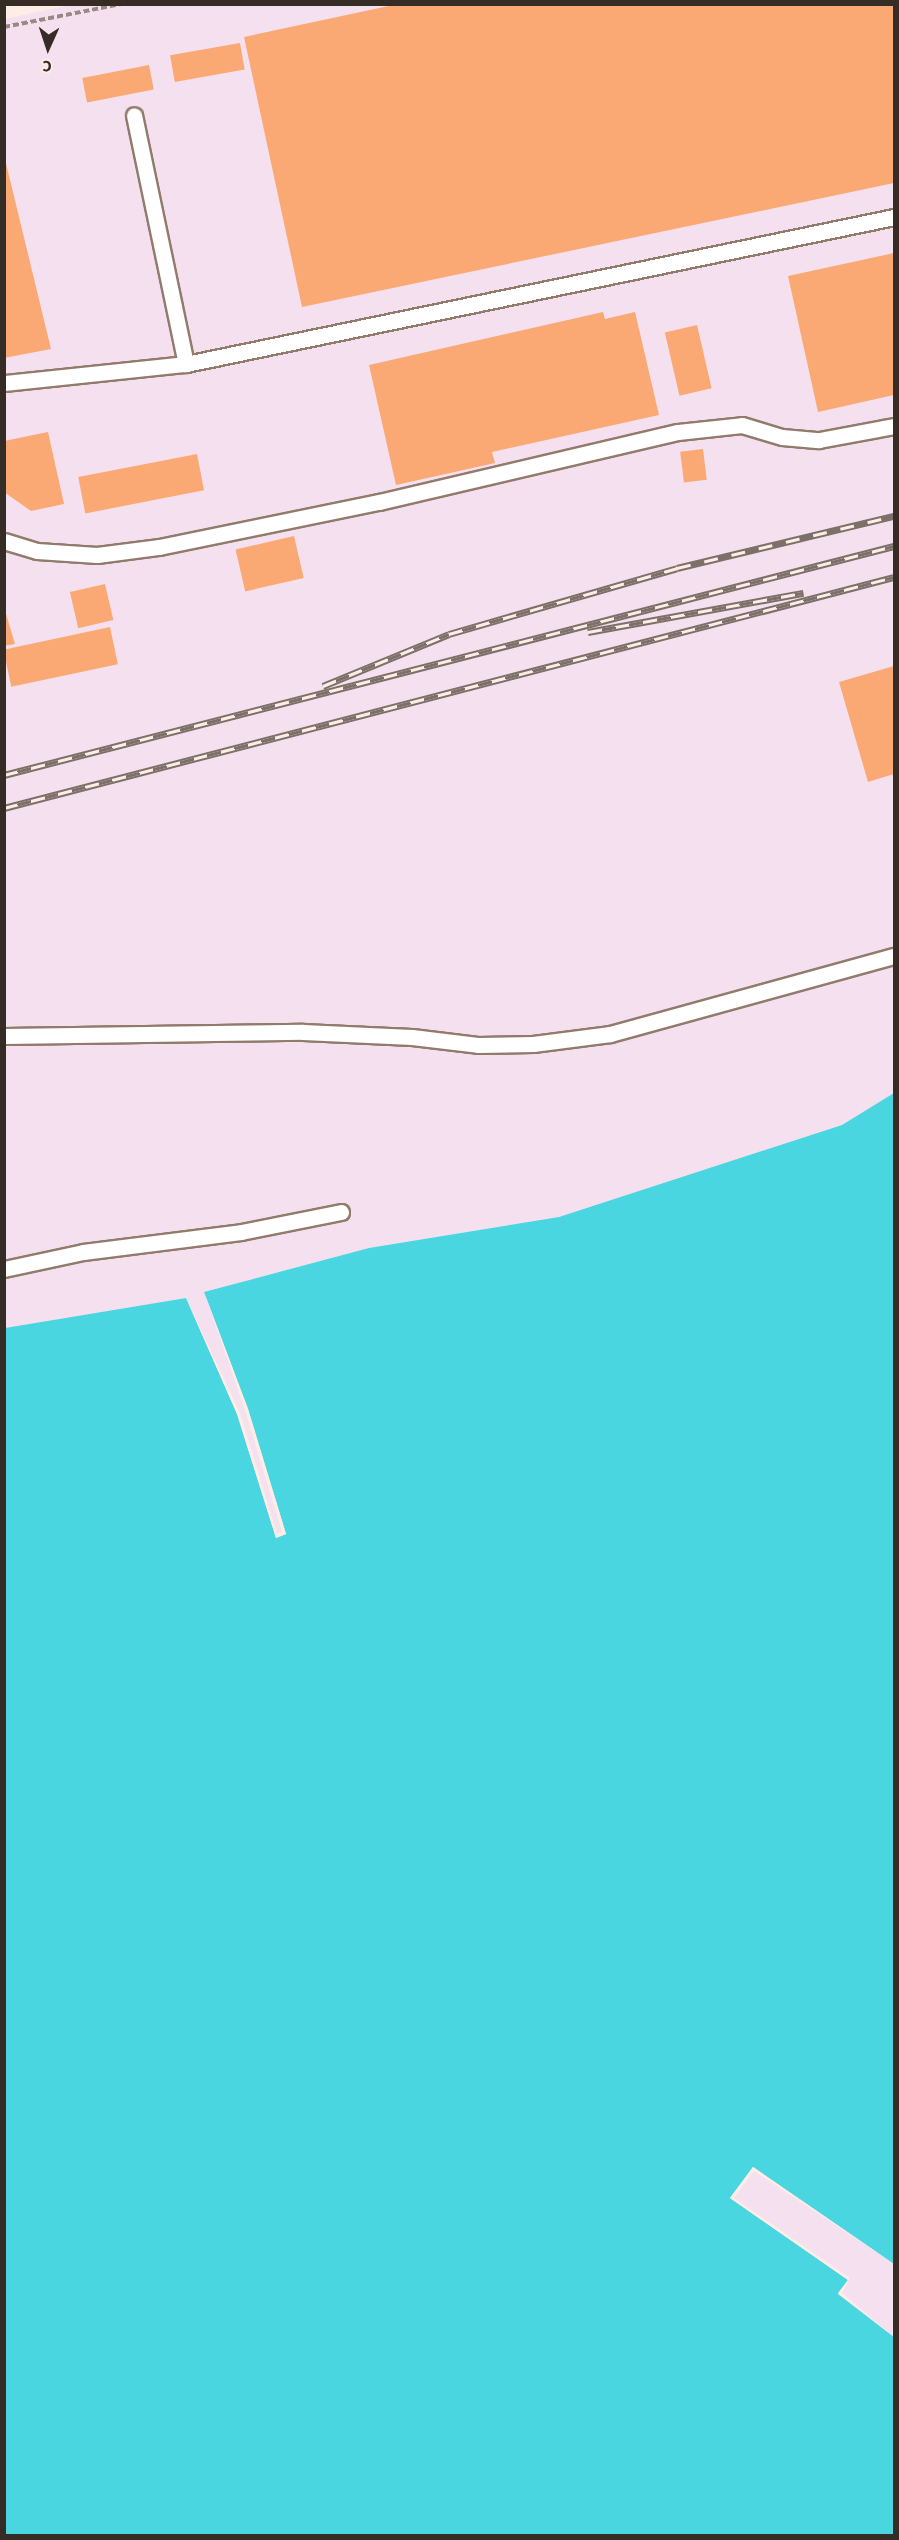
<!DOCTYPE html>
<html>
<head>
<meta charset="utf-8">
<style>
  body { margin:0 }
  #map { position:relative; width:899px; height:2540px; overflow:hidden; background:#feede4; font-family:"Source Sans 3",sans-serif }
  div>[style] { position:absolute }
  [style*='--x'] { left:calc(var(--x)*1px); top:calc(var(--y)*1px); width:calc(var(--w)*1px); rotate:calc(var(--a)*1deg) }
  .industrial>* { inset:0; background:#f5e0ef }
  .water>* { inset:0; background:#49d6e1 }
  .pier>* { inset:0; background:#feede4 }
  .building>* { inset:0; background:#fba974; transform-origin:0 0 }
  .path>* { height:4px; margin-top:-2px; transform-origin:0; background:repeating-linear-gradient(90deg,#978a82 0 6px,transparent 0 9px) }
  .roads { filter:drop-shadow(2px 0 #937b6c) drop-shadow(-2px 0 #937b6c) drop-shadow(0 2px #937b6c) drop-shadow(0 -2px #937b6c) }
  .lane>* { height:15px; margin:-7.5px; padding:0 7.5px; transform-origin:7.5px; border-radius:7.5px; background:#fff }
  .rail>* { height:7px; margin-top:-3.5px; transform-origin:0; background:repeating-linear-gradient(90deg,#feede4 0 14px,#7c7069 0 28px); box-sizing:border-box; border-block:2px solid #7c7069 }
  span { translate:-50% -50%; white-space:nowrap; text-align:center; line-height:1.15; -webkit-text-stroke:4.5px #feede4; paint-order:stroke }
  .frame { position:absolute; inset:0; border:6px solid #362c26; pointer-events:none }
  .north { position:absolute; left:18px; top:18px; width:60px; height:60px; -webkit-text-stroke:4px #feede4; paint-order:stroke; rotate:183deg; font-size:16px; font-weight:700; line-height:24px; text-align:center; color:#362c26 }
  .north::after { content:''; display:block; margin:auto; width:21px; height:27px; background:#362c26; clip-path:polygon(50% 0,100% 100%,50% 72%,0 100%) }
</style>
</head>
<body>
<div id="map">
  <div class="industrial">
    <i style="clip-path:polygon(74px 4px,894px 5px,894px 1093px,842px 1125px,559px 1217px,369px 1248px,204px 1292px,248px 1409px,286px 1534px,276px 1538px,186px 1298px,5px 1328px,5px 19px)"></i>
    <i style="clip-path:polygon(753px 2167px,894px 2264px,894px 2337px,838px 2293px,730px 2198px)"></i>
  </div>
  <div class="water">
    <i style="clip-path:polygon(894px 1093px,894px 2264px,753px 2167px,730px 2198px,848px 2280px,838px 2294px,894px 2337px,894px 2535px,5px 2536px,5px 1328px,186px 1298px,237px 1414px,276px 1538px,286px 1534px,248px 1409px,204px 1292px,369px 1248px,559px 1217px,842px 1125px)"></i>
  </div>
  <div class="pier">
    <i style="clip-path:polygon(204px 1292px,248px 1409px,286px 1534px,276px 1538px,237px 1414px,186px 1298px,240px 1413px,277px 1534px,282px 1532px,245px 1410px)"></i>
    <i style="clip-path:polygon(753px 2167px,894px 2264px,754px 2171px,734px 2198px,850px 2278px,842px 2293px,894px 2337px,838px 2293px,848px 2280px,730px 2198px)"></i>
  </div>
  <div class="building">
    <i style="clip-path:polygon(398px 4px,894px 4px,894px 183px,302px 307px,244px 37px)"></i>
    <i style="left:240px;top:43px;width:27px;height:71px;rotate:80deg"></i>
    <i style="left:149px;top:65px;width:25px;height:68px;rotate:79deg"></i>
    <i style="clip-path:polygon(4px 155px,51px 349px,4px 358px)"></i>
    <i style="clip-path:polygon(894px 253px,894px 395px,818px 412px,788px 276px)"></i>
    <i style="clip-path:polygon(603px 312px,605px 319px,635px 312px,659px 415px,492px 452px,495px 463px,396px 485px,369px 365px)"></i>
    <i style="left:697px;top:325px;width:65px;height:33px;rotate:77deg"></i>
    <i style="clip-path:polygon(48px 432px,64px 504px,31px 511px,4px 492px,4px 441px)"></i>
    <i style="left:703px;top:449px;width:31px;height:23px;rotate:83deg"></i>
    <i style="left:197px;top:454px;width:37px;height:121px;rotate:79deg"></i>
    <i style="left:294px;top:536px;width:43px;height:60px;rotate:77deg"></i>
    <i style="left:105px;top:584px;width:37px;height:36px;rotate:77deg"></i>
    <i style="clip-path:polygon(4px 607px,15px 644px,4px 646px)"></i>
    <i style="left:110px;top:627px;width:38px;height:109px;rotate:78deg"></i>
    <i style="clip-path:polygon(894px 666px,894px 774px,868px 782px,839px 682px)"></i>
  </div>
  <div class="path">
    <i style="--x:4;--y:27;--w:119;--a:-11.1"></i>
  </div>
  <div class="roads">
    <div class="lane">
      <i style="--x:186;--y:364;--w:723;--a:-11.73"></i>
      <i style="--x:4;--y:383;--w:183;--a:-6"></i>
      <i style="--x:186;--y:364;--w:254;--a:-101.8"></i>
      <i style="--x:4;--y:541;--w:34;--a:17"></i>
      <i style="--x:37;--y:551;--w:60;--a:3.8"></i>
      <i style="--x:97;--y:555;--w:63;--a:-7.4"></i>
      <i style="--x:159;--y:547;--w:225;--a:-11.6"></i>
      <i style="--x:379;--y:502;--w:307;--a:-13.2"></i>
      <i style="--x:678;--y:432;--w:64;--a:-6.2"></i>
      <i style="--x:742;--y:425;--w:42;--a:16.7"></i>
      <i style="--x:782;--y:437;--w:37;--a:5"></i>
      <i style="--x:819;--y:440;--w:76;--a:-10.6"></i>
      <i style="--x:4;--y:1036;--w:299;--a:-0.8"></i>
      <i style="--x:303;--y:1032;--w:109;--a:2.6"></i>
      <i style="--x:412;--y:1037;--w:66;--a:6.9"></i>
      <i style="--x:478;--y:1045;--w:55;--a:-1"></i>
      <i style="--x:533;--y:1044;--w:78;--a:-7.4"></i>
      <i style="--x:610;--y:1034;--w:295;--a:-15.4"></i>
      <i style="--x:4;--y:1269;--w:81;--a:-12.1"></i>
      <i style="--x:83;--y:1252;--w:159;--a:-7.2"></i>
      <i style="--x:241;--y:1232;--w:102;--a:-11.3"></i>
    </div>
  </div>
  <div class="rail">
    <i style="--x:588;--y:632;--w:219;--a:-10.3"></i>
    <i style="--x:323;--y:686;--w:136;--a:-22.4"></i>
    <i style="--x:449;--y:634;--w:237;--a:-16.1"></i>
    <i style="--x:677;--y:568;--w:223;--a:-13.5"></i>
    <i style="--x:4;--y:775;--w:919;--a:-14.43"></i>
    <i style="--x:4;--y:808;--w:919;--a:-14.55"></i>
  </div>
  <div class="frame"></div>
  <div class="north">С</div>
</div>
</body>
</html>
